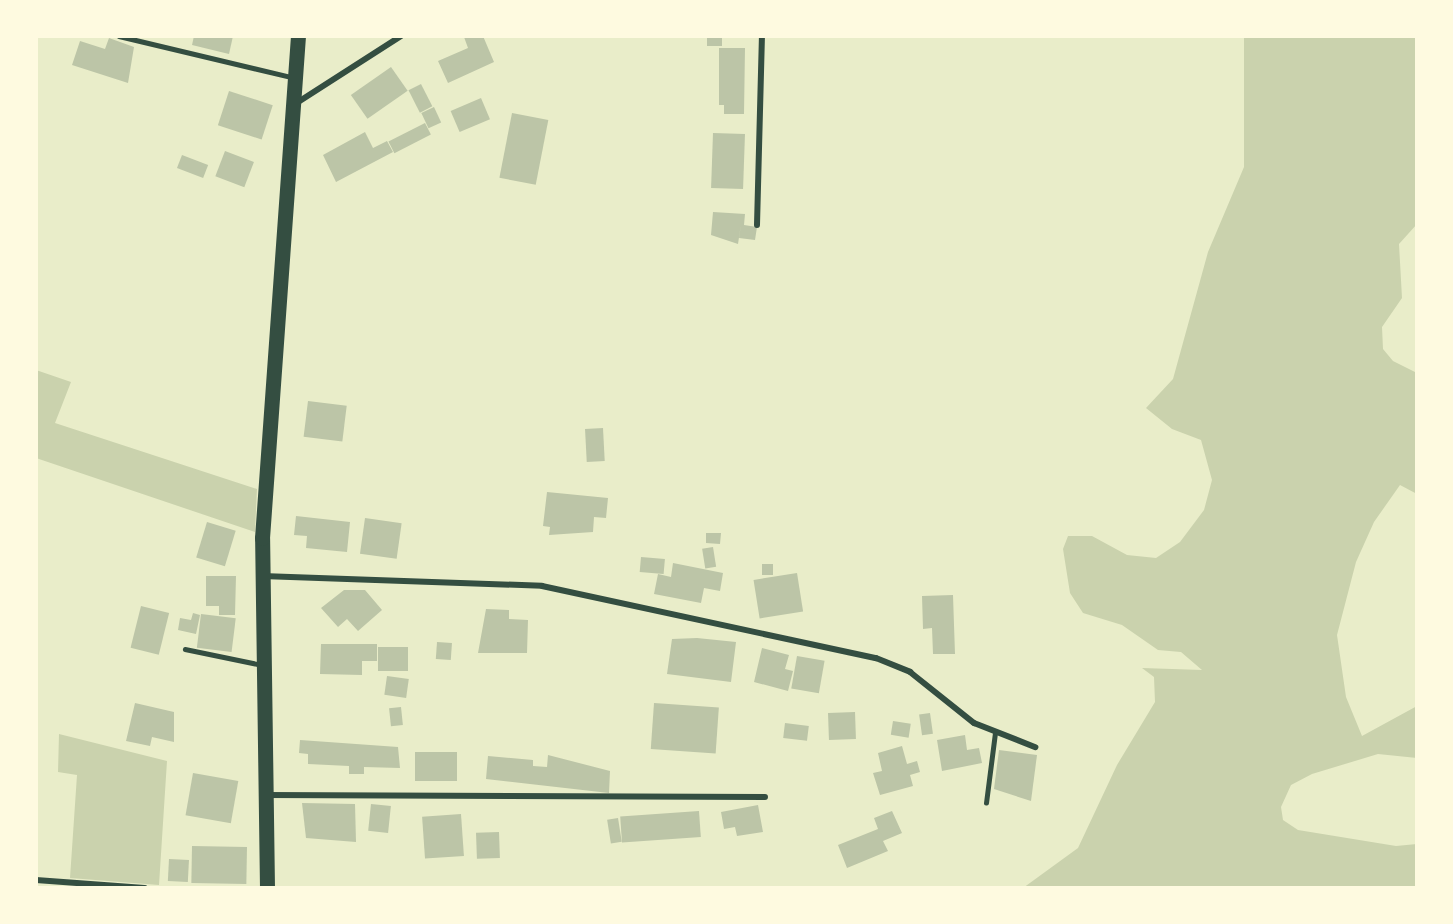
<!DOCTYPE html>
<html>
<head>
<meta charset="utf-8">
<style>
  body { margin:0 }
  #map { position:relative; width:1453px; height:924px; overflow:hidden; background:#e9edc9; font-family:"Alegreya Sans",sans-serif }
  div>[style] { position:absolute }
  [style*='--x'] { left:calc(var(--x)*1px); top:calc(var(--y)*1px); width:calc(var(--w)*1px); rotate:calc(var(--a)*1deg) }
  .green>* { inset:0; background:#cad2ad }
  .building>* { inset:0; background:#bcc5a7; transform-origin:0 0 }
  .service>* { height:4.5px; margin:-2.25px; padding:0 2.25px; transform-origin:2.25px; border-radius:2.25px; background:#344e41 }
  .minor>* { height:6px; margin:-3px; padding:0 3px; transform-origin:3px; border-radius:3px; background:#344e41 }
  .primary>* { height:15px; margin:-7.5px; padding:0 7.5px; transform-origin:7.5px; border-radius:7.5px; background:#344e41 }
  span { translate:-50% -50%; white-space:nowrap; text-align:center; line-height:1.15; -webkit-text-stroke:4.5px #fefae0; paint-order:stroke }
  .frame { position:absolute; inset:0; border:38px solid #fefae0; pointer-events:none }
</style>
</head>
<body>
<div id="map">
  <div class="green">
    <i style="clip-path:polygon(1244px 36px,1417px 36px,1417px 224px,1399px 244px,1402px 298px,1382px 327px,1383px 349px,1393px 361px,1417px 373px,1417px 494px,1400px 485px,1374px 522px,1356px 562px,1337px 635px,1346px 697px,1362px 736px,1417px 706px,1417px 758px,1378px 754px,1312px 774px,1291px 785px,1281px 807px,1283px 820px,1298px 830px,1396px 846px,1417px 844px,1417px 888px,1023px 888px,1078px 848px,1117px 765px,1155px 702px,1154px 677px,1142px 668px,1202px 670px,1181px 652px,1158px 650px,1122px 625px,1083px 613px,1070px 593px,1063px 549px,1068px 536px,1092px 536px,1127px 555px,1156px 558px,1180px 542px,1204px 510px,1212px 480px,1201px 440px,1172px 429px,1146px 408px,1173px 379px,1208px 252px,1244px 167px)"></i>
    <i style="clip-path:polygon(36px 370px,71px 382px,55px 423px,257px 489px,255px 532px,36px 458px)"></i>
    <i style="clip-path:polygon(59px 734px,167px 761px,159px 885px,70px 878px,77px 775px,58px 772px)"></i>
  </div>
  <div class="building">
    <i style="clip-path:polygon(194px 36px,233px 36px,229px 54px,192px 45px)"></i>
    <i style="clip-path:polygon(483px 36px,494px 62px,448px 83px,438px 61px,468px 48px,464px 37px)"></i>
    <i style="left:707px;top:36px;width:15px;height:10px"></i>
    <i style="clip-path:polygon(109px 38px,134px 47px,128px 83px,72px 65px,80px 41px,105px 49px)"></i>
    <i style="clip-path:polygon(719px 48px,745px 48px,744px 114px,724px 114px,724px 105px,719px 105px)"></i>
    <i style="left:391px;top:67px;width:29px;height:49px;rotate:55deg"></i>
    <i style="left:421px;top:84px;width:25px;height:14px;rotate:63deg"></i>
    <i style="left:229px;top:91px;width:46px;height:36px;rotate:18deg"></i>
    <i style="left:481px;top:98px;width:23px;height:33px;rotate:67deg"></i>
    <i style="left:434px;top:107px;width:17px;height:14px;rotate:65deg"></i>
    <i style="left:512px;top:113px;width:37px;height:66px;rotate:11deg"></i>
    <i style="left:425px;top:123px;width:13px;height:41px;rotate:63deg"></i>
    <i style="clip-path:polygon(365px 132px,373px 148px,387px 141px,393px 152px,336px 182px,323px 155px)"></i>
    <i style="left:713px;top:133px;width:32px;height:55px;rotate:2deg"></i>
    <i style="left:225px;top:151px;width:31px;height:27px;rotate:21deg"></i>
    <i style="left:182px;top:155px;width:28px;height:14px;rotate:21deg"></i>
    <i style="clip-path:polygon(713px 212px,745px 214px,744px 225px,757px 227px,755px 240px,739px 238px,741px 224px,738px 244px,711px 235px)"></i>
    <i style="left:308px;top:401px;width:39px;height:36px;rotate:7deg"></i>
    <i style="left:603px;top:428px;width:33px;height:18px;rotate:87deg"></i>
    <i style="clip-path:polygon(547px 492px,608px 498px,606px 518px,594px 517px,593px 532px,549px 535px,550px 527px,543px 526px)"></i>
    <i style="clip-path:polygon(296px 516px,350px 522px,347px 552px,306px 548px,307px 536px,294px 535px)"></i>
    <i style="left:365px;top:518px;width:37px;height:36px;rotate:8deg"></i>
    <i style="left:207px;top:522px;width:30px;height:37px;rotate:17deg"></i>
    <i style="clip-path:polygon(706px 533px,721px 533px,720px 544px,706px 543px)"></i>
    <i style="left:713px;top:547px;width:20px;height:11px;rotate:81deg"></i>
    <i style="left:641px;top:557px;width:24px;height:15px;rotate:5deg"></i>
    <i style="clip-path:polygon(673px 563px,723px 573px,720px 591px,704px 588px,701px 603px,654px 594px,658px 574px,671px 577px)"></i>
    <i style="left:762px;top:564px;width:11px;height:11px"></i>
    <i style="left:797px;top:573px;width:39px;height:44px;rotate:81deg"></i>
    <i style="clip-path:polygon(206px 576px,236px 576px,235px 615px,219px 615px,219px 606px,206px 606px)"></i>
    <i style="clip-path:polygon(344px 590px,365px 590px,382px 610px,358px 631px,347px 619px,338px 627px,321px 608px)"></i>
    <i style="clip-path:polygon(953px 595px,955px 654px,933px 654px,932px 628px,923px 629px,922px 596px)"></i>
    <i style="left:141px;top:606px;width:29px;height:43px;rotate:14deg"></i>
    <i style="clip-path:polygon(486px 609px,509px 610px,509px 619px,528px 620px,527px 653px,478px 653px)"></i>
    <i style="clip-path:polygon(193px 613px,200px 615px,196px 634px,178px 630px,180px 618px,191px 620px)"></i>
    <i style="left:201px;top:614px;width:35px;height:34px;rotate:7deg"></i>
    <i style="clip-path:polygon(697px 638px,736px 642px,731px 682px,667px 674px,672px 639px)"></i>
    <i style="left:437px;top:642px;width:15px;height:17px;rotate:4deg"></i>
    <i style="clip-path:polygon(321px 644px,377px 644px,377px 661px,362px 661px,362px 675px,320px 674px)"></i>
    <i style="left:378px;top:647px;width:30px;height:24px"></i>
    <i style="clip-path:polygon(762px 648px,789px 655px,785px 669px,793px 671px,788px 691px,754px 682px)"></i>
    <i style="left:797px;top:656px;width:28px;height:33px;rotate:10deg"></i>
    <i style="left:387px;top:676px;width:22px;height:19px;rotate:8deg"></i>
    <i style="clip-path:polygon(135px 703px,174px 712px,174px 742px,152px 737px,150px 746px,126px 741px)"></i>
    <i style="left:654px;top:703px;width:65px;height:46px;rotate:4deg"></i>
    <i style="left:401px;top:707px;width:18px;height:12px;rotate:84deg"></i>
    <i style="left:855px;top:712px;width:27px;height:27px;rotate:88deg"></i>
    <i style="left:930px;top:713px;width:21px;height:11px;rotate:82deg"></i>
    <i style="left:893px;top:721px;width:18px;height:14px;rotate:9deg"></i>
    <i style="left:785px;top:723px;width:24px;height:15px;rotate:7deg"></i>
    <i style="clip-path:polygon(965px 735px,967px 750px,979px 748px,982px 763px,942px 771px,937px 740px)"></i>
    <i style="clip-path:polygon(300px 740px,398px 747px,400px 768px,364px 767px,364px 774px,349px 774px,349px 766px,308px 764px,308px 754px,299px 753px)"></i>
    <i style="clip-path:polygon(902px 746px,907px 764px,917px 761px,920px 772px,910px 775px,913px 786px,880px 795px,873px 773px,882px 771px,878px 753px)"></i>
    <i style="clip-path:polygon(999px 750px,1037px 755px,1031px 801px,994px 789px)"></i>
    <i style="left:415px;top:752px;width:42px;height:29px"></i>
    <i style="clip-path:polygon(548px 755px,610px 771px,609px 793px,486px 779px,488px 756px,533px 760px,533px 766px,547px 767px)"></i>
    <i style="left:193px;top:773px;width:46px;height:43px;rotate:10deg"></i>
    <i style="clip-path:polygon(302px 803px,355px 804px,356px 842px,306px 838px)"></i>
    <i style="left:371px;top:804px;width:20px;height:27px;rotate:6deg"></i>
    <i style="clip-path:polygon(758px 805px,763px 832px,737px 836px,735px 827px,724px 829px,721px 812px)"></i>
    <i style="left:699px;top:811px;width:26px;height:79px;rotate:86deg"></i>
    <i style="clip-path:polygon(892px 811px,902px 833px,883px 841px,888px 851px,847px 868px,838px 845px,878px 829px,874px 818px)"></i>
    <i style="left:461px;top:814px;width:42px;height:39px;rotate:86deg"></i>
    <i style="left:618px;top:818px;width:24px;height:11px;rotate:81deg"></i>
    <i style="left:499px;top:832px;width:26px;height:23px;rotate:88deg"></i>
    <i style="left:192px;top:846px;width:55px;height:37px;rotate:1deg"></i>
    <i style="left:169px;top:859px;width:20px;height:22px;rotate:3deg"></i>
  </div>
  <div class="service">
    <i style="--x:119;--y:36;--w:177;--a:13.4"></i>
    <i style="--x:185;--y:649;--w:79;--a:11.7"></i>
    <i style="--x:986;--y:803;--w:71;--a:-82.7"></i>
  </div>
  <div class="minor">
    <i style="--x:295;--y:104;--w:126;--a:-32.7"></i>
    <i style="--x:757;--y:225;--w:189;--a:-88.5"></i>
    <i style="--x:262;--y:576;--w:280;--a:2"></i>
    <i style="--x:542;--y:586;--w:342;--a:12.2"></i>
    <i style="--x:876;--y:658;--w:37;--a:22"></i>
    <i style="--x:910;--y:672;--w:82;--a:38.6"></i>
    <i style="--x:974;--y:723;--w:66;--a:21.5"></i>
    <i style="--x:265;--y:795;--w:500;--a:0.23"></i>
    <i style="--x:36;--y:880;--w:109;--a:4.2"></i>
  </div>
  <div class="primary">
    <i style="--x:267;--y:888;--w:350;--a:-90.8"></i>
    <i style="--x:262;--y:538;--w:503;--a:-85.9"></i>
  </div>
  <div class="frame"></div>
</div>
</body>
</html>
